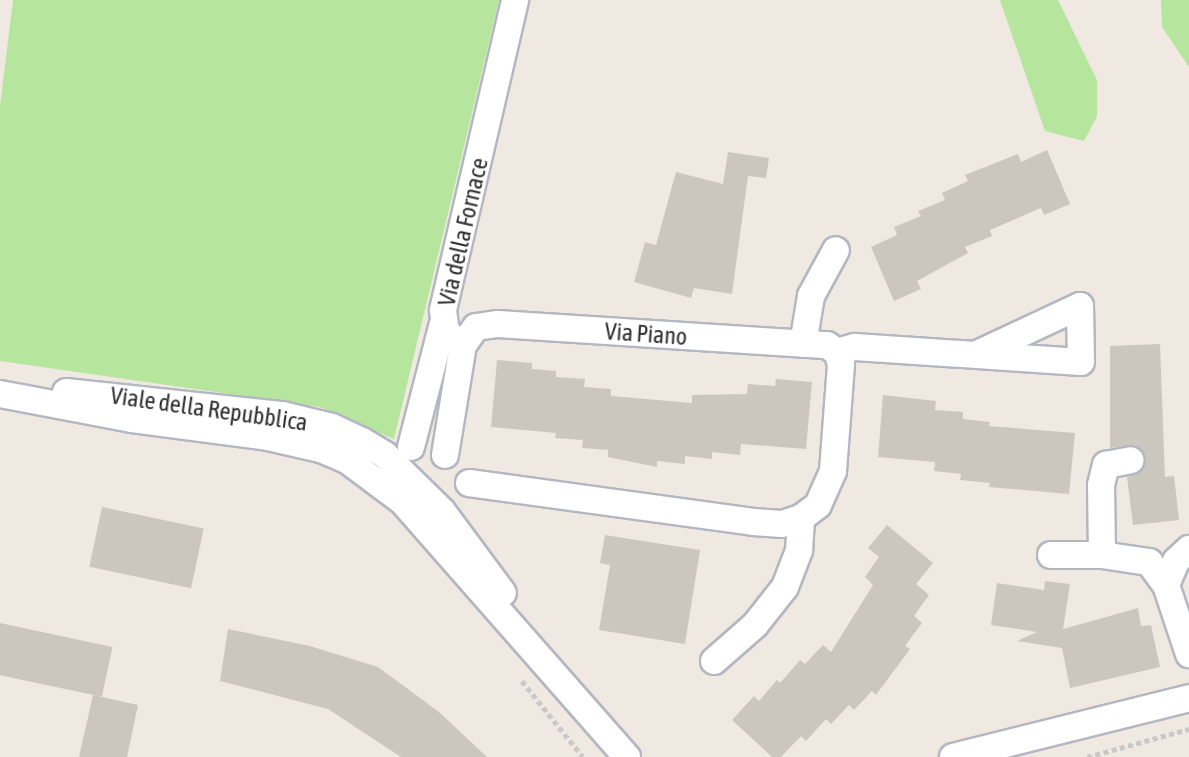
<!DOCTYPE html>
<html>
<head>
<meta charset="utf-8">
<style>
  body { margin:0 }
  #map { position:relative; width:1189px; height:757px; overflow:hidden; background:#efe9e1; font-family:"Asap Condensed",sans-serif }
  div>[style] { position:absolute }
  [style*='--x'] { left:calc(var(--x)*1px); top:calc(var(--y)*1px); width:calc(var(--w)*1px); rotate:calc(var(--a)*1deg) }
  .green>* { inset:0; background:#b6e59e }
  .building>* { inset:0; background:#cbc7bf; transform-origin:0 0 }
  .path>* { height:4.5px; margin-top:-2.25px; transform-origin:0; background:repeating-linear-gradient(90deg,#c9c9c9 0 5px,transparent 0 8.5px) }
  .roads { filter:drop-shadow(2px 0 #b4b7c1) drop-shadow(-2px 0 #b4b7c1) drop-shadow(0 2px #b4b7c1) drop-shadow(0 -2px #b4b7c1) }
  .minor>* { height:26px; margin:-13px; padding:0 13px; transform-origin:13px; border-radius:13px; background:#fff }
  span { translate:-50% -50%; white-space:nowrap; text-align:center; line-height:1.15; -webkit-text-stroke:5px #fff; paint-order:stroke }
  .street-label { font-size:24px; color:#2e2e2e }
</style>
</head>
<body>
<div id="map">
  <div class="green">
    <i style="clip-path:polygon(13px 0,499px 0,394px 439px,320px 407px,0 361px,0 106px)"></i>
    <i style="clip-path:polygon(1000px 0,1058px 0,1097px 80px,1097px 116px,1084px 141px,1045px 131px)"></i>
    <i style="clip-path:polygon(1161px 0,1189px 0,1189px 67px,1162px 27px)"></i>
  </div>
  <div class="building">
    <i style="clip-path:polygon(1047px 150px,1070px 204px,1044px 215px,1041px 208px,990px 230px,992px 236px,965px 247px,968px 253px,917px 281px,921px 289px,894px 301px,871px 247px,897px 235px,894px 227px,921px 216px,918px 211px,945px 200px,942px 193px,968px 181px,965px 175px,1018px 154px,1021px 162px)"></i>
    <i style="clip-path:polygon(728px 152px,769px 158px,766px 178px,748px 176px,732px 294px,694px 288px,691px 298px,634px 282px,645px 242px,656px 245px,676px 172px,723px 184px)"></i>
    <i style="clip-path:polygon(1160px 344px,1165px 477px,1174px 476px,1179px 520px,1133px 525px,1127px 477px,1142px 471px,1146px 458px,1135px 445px,1110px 448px,1110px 346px)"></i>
    <i style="clip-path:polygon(497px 360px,532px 363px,532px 369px,556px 371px,556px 377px,585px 379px,584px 387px,611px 389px,611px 396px,692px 403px,692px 395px,747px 394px,748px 384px,775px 386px,776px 379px,812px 382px,806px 449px,741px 444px,740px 455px,712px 452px,712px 459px,685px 456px,685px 464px,657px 461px,657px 467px,608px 457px,608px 450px,582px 448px,583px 440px,555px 438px,556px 433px,491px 427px)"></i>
    <i style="clip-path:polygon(883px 395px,936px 401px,935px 410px,963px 412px,963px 419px,990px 422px,989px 426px,1075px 433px,1069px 494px,989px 487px,990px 483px,960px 480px,961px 474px,934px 471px,935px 462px,878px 457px)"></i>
    <i style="left:102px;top:507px;width:104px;height:61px;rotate:12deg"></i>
    <i style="clip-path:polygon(887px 525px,933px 563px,916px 584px,929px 595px,914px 616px,922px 623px,905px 646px,910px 649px,876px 695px,872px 691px,854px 710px,849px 705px,831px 724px,826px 719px,806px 741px,801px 736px,781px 757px,772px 757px,732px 720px,754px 696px,759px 701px,777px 680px,780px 683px,800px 660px,805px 664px,823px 645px,831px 652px,873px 585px,865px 577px,879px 557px,868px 548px)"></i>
    <i style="clip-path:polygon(605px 535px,700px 550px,685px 644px,599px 630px,610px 565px,600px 563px)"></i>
    <i style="clip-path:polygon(1045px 581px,1070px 584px,1063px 629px,1138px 608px,1141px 626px,1151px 625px,1160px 667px,1070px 688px,1062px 648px,1017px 641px,1037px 632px,991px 625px,997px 583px,1044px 590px)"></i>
    <i style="left:0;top:623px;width:115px;height:51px;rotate:12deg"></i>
    <i style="clip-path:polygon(228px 629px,310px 646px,378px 667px,439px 712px,487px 757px,401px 757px,328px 709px,220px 681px)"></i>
    <i style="clip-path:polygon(93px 695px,138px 705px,127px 757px,79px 757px)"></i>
  </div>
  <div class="path">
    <i style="--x:522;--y:681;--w:97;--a:51.2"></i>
    <i style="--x:1087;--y:757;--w:106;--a:-15.4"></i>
  </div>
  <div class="roads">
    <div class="minor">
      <i style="--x:803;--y:344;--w:49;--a:-80.5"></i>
      <i style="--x:811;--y:296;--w:52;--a:-61.5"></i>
      <i style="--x:463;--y:345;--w:22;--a:-54"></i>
      <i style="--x:476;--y:327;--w:22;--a:-8"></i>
      <i style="--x:498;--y:324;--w:330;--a:3.7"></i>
      <i style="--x:827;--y:345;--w:12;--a:35"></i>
      <i style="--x:837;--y:352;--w:19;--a:-16"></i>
      <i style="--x:855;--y:347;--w:226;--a:3.8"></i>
      <i style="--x:1081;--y:362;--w:56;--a:-91"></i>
      <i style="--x:1080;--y:306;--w:111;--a:155"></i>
      <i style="--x:66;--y:392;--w:218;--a:6.1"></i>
      <i style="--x:283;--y:415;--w:50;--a:13.8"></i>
      <i style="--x:332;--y:427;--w:33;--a:25"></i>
      <i style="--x:362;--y:441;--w:27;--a:31"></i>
      <i style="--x:385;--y:455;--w:80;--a:44.5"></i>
      <i style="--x:442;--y:511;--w:102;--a:53.4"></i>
      <i style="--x:0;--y:394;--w:134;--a:10.7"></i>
      <i style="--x:132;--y:419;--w:137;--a:7.5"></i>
      <i style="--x:268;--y:437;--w:54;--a:12.8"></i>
      <i style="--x:321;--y:449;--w:28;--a:23"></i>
      <i style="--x:347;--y:460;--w:69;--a:36.7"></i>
      <i style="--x:402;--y:501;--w:341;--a:48.7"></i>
      <i style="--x:411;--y:447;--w:128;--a:-75.5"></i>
      <i style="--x:445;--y:455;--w:111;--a:-80.7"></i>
      <i style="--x:463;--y:345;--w:21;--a:-143"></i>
      <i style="--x:446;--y:332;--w:22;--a:-98"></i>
      <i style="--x:443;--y:310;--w:318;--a:-76.9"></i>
      <i style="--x:469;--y:483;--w:287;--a:7.8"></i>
      <i style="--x:753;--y:522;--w:29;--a:4"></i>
      <i style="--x:782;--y:524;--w:20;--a:-18"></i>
      <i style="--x:801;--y:518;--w:21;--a:-37"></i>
      <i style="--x:818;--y:505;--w:37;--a:-66"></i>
      <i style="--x:833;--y:471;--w:107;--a:-85.7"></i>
      <i style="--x:841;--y:364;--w:13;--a:-108"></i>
      <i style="--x:1051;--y:555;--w:51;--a:0"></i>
      <i style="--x:1102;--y:555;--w:48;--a:8.5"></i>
      <i style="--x:1149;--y:562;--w:29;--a:54"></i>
      <i style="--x:1166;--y:585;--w:73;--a:71.6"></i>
      <i style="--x:1102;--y:555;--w:70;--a:-90.8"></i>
      <i style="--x:1101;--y:485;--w:21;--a:-76"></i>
      <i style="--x:1106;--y:465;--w:25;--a:-11"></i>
      <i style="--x:1166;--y:585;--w:26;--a:-67"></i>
      <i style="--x:1176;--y:561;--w:18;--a:-43"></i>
      <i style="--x:714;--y:661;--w:55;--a:-41.3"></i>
      <i style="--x:755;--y:625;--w:48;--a:-51.7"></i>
      <i style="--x:785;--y:587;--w:40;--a:-69"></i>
      <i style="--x:799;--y:550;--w:32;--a:-86"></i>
      <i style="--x:953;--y:757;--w:243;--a:-14"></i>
    </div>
  </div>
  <div class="street-label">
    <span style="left:463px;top:232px;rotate:-77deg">Via della Fornace</span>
    <span style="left:646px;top:334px;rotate:4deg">Via Piano</span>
    <span style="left:209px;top:409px;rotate:8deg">Viale della Repubblica</span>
  </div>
</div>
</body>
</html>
